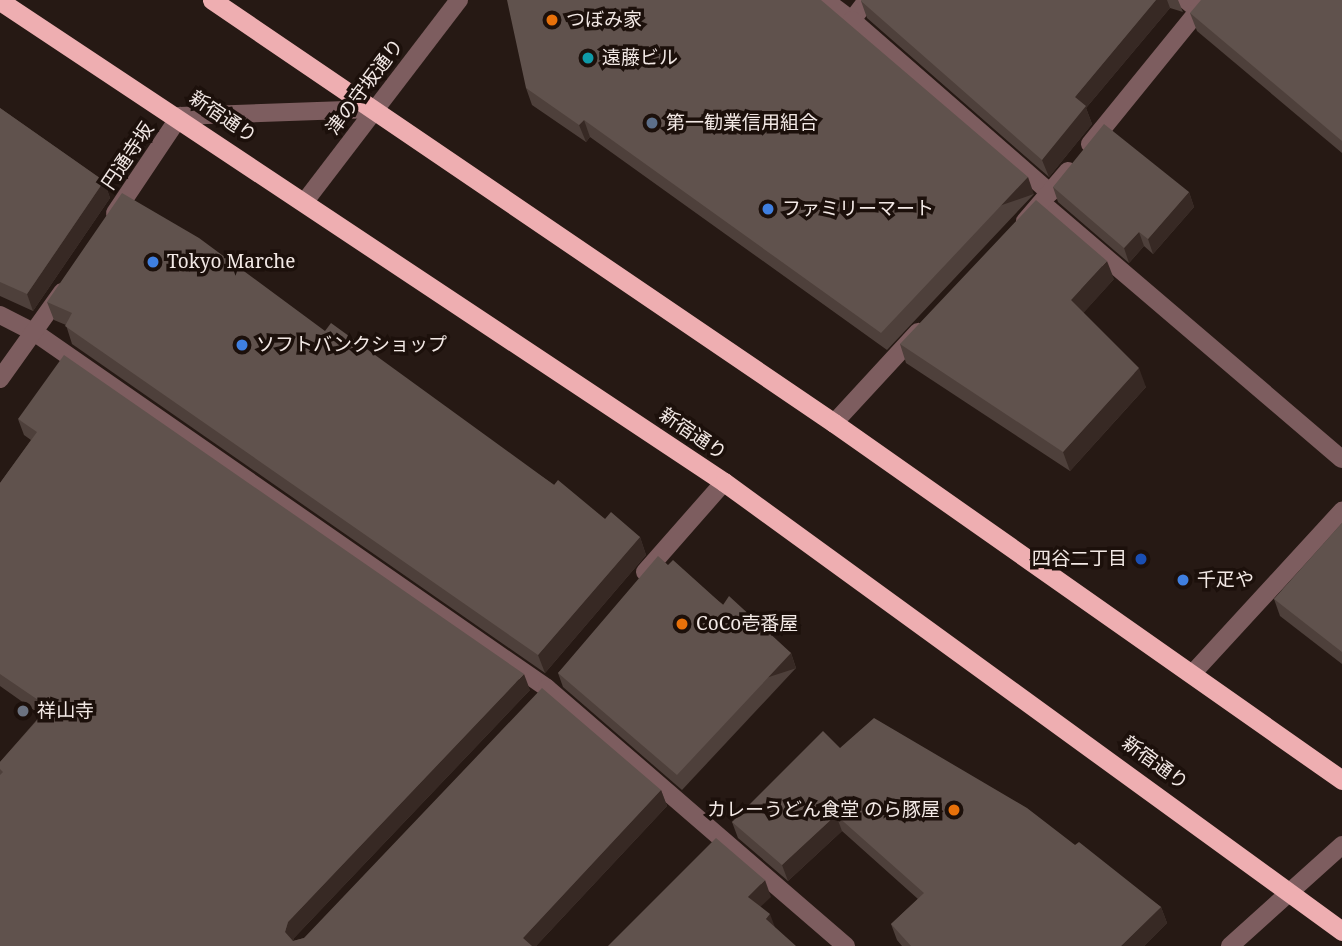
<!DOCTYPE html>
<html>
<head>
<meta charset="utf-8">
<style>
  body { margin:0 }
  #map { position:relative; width:1342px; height:946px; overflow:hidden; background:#261914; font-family:"Noto Serif","Noto Sans JP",serif }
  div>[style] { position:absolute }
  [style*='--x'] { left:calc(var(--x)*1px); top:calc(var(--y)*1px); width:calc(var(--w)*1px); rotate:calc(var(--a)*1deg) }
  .service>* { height:18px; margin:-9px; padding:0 9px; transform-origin:9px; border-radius:9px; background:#7d5d5f }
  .minor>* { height:18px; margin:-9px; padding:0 9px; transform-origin:9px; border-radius:9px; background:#7d5d5f }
  .tertiary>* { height:18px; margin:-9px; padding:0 9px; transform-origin:9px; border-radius:9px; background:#7d5d5f }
  .trunk>* { height:19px; margin:-9.5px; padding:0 9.5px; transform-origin:9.5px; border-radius:9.5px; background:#eeaeb1 }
  .wall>* { inset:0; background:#4e403b }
  .shaded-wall>* { inset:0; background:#372924; transform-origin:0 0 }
  .building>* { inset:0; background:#60524d }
  .dots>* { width:19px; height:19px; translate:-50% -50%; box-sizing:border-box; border:4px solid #1c100b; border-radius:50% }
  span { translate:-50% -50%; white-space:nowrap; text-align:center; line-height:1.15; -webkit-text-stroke:7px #1c100b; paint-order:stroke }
  .poi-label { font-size:19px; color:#f2e8e5 }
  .left { translate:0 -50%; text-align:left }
  .right { translate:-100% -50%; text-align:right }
  .street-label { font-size:19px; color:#f2e8e5 }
</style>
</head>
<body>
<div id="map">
  <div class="service">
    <i style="--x:825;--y:0;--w:34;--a:37"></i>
    <i style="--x:852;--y:20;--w:25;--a:-53"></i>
    <i style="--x:1186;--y:0;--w:16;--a:40"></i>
    <i style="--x:852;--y:20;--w:263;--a:41.1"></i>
    <i style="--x:0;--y:315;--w:38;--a:27"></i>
    <i style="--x:645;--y:572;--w:120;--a:-48.7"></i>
  </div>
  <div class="minor">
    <i style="--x:1090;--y:144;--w:186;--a:-50.9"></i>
    <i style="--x:1042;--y:203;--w:394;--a:40.5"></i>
    <i style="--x:1025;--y:221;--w:66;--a:-49.3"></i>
    <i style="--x:34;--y:332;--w:624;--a:34.76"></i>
    <i style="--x:547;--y:688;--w:395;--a:40.8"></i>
    <i style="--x:834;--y:423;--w:124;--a:-47.3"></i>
    <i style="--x:1192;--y:674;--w:222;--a:-47.4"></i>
    <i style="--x:1230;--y:946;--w:151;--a:-42"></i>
  </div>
  <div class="tertiary">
    <i style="--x:306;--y:200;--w:252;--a:-52.6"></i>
    <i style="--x:115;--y:213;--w:117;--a:-56.2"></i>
    <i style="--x:180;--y:116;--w:194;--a:-2.1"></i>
    <i style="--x:0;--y:379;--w:107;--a:-54.5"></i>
  </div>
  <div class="trunk">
    <i style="--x:212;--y:0;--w:752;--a:34.22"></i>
    <i style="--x:834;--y:423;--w:621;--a:35.1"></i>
    <i style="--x:0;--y:1;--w:869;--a:33.6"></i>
    <i style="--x:724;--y:482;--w:764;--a:36"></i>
  </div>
  <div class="wall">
    <i style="clip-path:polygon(862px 0,1178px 0,1183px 12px,1170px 8px,1086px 108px,1092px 124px,1049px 177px,867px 18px,861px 1px)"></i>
    <i style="clip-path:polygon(1342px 0,1342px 153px,1197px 31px,1190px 13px)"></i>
    <i style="clip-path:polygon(526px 88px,1034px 194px,887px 350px,590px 137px,586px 142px,532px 105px)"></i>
    <i style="clip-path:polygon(0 108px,104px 181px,110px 198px,33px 311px,0 296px)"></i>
    <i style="clip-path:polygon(1053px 187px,1189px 192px,1194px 207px,1153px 254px,1144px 246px,1129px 263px,1058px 202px)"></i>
    <i style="clip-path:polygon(1114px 279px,1083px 313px,1146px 387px,1070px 471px,906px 363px,900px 344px)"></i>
    <i style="clip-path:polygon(47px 302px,325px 331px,605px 519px,640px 537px,646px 555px,545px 673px,72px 344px,66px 325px,54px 320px)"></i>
    <i style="clip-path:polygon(18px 419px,530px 690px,294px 938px,293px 941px,304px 938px,661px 790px,667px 806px,536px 946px,0 946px,0 762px,41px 715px,0 686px,0 483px,31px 440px,24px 435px)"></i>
    <i style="clip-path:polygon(1342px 523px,1342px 664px,1280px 616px,1274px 599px)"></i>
    <i style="clip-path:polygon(668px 565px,791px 653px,796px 668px,682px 790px,563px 687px,558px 673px)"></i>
    <i style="clip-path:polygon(840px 748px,1075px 845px,1161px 907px,1167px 923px,1144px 946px,902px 946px,897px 940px,891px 924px,918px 899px,842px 831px,788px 881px,738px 838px,732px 822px)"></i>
  </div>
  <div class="shaded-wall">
    <i style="clip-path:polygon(1156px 0,1167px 0,1170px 8px,1086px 108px,1092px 124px,1049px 177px,1042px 160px,1075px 97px)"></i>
    <i style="clip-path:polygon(584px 120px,590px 137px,586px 142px,579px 125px)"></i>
    <i style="left:1028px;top:177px;width:18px;height:214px;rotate:71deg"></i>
    <i style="clip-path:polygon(104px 181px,110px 198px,33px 311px,27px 294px)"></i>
    <i style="clip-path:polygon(1189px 192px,1194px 207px,1153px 254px,1148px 239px)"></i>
    <i style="clip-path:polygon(1139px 232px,1144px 246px,1129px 263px,1124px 248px)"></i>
    <i style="clip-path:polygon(1107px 261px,1114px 279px,1078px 319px,1071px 300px)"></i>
    <i style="clip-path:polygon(1139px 368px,1146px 387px,1070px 471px,1063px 452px)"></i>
    <i style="clip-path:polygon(640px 537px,646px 555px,545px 673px,538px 655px)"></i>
    <i style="left:791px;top:653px;width:16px;height:167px;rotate:72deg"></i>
    <i style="clip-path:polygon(524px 674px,530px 690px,294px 938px,292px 946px,285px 932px,288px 922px)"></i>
    <i style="clip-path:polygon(661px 790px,667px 806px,536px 946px,526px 946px,523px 938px)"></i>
    <i style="clip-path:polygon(836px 815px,842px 831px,788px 881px,782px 865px)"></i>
    <i style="clip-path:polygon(765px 880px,771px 897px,754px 913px,748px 897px)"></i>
    <i style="clip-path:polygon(1161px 907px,1167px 923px,1144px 946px,1121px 946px)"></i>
    <i style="clip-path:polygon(770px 914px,776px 930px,766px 919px)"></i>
  </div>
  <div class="building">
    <i style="clip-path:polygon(507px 0,821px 0,1028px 177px,881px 333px,584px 120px,579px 125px,526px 88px)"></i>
    <i style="clip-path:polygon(862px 0,1156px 0,1075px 97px,1086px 106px,1042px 160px,861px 1px)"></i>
    <i style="clip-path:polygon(1201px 0,1342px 0,1342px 141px,1190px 13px)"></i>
    <i style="clip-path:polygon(0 108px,104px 181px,27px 294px,0 282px)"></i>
    <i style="clip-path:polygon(1104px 124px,1189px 192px,1148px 239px,1139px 232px,1124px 248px,1053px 187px)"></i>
    <i style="clip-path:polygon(122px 193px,199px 238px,325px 331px,331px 323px,554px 485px,558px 480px,605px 519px,611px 512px,640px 537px,538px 655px,65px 326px,72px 313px,47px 302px)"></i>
    <i style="clip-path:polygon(1036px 200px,1107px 261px,1071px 300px,1139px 368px,1063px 452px,900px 344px)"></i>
    <i style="clip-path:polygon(64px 355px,524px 674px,288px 922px,285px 932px,293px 941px,304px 938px,542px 688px,661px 790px,523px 938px,532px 946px,0 946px,0 775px,3px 772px,0 769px,0 762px,41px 716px,44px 704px,0 674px,0 483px,37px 432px,18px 419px)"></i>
    <i style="clip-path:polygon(1342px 523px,1342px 652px,1274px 599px)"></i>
    <i style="clip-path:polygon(658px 556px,668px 565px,673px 560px,723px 605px,729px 596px,791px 653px,677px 775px,558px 673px)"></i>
    <i style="clip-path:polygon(874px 718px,1027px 808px,1075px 845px,1079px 842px,1161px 907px,1121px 946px,911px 946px,891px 924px,924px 893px,836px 815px,782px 865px,732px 822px,823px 731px,840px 748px)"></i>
    <i style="clip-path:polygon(716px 838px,765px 880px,748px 897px,770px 914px,766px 919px,796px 946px,608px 946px)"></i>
  </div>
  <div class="dots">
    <i style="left:552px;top:20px;background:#e8710a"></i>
    <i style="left:588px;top:58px;background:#0f9aa8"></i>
    <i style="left:652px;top:123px;background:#5c6f8a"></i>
    <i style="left:768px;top:209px;background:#3f7fe0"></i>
    <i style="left:153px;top:262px;background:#3f7fe0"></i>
    <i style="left:242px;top:345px;background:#3f7fe0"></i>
    <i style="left:1141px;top:559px;background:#1a4fb4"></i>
    <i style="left:1183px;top:580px;background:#3f7fe0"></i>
    <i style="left:682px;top:624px;background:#e8710a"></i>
    <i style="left:23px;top:711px;background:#6b7280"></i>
    <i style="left:954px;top:810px;background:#e8710a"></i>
  </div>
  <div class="poi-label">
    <span class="left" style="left:566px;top:20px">つぼみ家</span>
    <span class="left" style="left:602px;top:58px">遠藤ビル</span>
    <span class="left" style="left:666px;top:123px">第一勧業信用組合</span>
    <span class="left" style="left:782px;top:209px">ファミリーマート</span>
    <span class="left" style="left:167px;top:262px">Tokyo Marche</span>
    <span class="left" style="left:256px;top:345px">ソフトバンクショップ</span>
    <span class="right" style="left:1127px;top:559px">四谷二丁目</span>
    <span class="left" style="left:1197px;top:580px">千疋や</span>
    <span class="left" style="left:696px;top:624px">CoCo壱番屋</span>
    <span class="left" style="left:37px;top:711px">祥山寺</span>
    <span class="right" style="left:940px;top:810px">カレーうどん食堂 のら豚屋</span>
  </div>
  <div class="street-label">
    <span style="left:365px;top:87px;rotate:-53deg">津の守坂通り</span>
    <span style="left:223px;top:117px;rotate:34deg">新宿通り</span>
    <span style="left:128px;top:156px;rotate:-56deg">円通寺坂</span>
    <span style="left:693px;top:434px;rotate:34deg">新宿通り</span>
    <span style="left:1155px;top:763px;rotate:36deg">新宿通り</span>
  </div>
</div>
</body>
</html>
